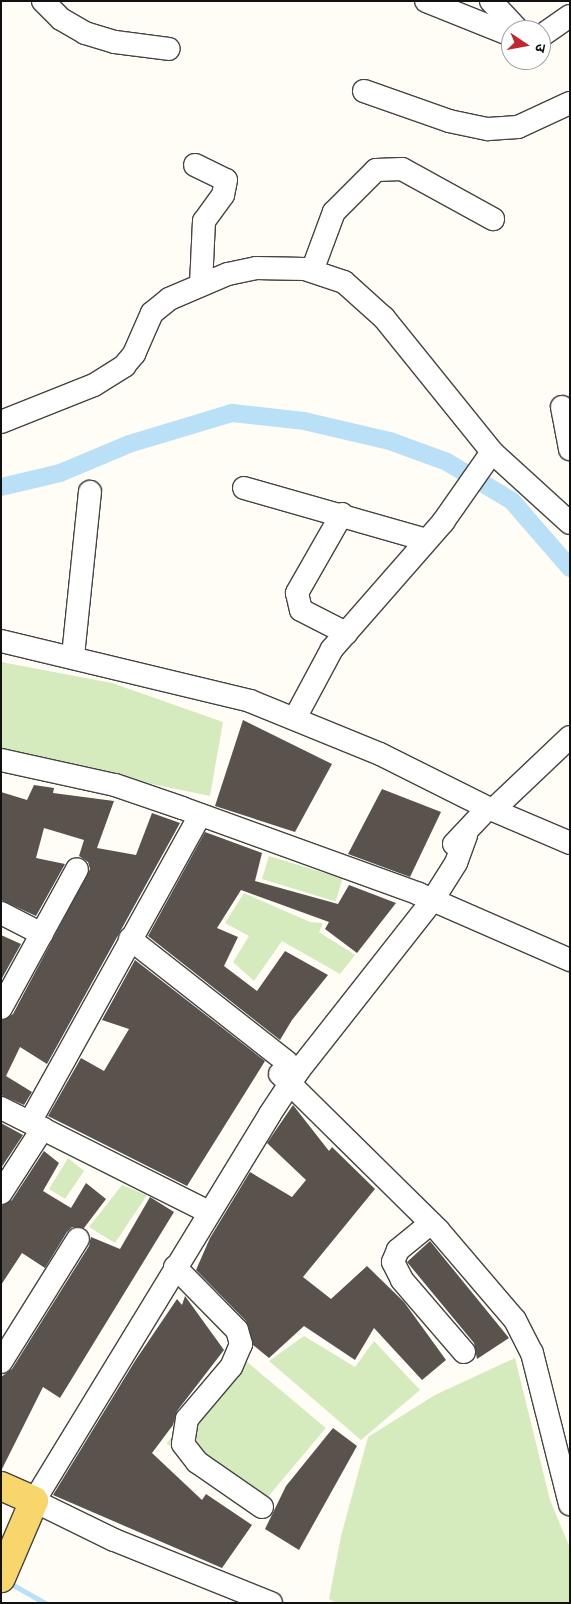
<!DOCTYPE html>
<html>
<head>
<meta charset="utf-8">
<style>
  body { margin:0 }
  #map { position:relative; width:571px; height:1604px; overflow:hidden; background:#fffdf5; font-family:"Zilla Slab","Noto Sans Devanagari",serif }
  div>[style] { position:absolute }
  [style*='--x'] { left:calc(var(--x)*1px); top:calc(var(--y)*1px); width:calc(var(--w)*1px); rotate:calc(var(--a)*1deg) }
  .green>* { inset:0; background:#d5ebbd; transform-origin:0 0 }
  .stream>* { height:5px; margin:-2.5px; padding:0 2.5px; transform-origin:2.5px; border-radius:2.5px; background:#b9e0f7 }
  .canal>* { height:18px; margin:-9px; padding:0 9px; transform-origin:9px; border-radius:9px; background:#b9e0f7 }
  .building>* { inset:0; background:#5a524d }
  .roads { filter:drop-shadow(1px 0 #444) drop-shadow(-1px 0 #444) drop-shadow(0 1px #444) drop-shadow(0 -1px #444) }
  .minor>* { height:22px; margin:-11px; padding:0 11px; transform-origin:11px; border-radius:11px; background:#fff }
  .major>* { height:28px; margin:-14px; padding:0 14px; transform-origin:14px; border-radius:14px; background:#f9d66b }
  span { translate:-50% -50%; white-space:nowrap; text-align:center; line-height:1.15; -webkit-text-stroke:5px #fff; paint-order:stroke }
  .frame { position:absolute; inset:0; border:2px solid #111; pointer-events:none }
  .north { position:absolute; left:501px; top:20px; width:50px; height:50px; box-sizing:border-box; background:#fff; border:1px solid #a0a0a0; border-radius:50%; rotate:102deg; font-size:14px; font-weight:700; line-height:20px; text-align:center; color:#111 }
  .north::after { content:''; display:block; margin:auto; width:18px; height:22px; background:#c4262e; clip-path:polygon(50% 0,100% 100%,50% 72%,0 100%) }
</style>
</head>
<body>
<div id="map">
  <div class="green">
    <i style="clip-path:polygon(1px 662px,112px 683px,223px 722px,210px 796px,1px 753px)"></i>
    <i style="left:269px;top:856px;width:77px;height:24px;rotate:17deg"></i>
    <i style="clip-path:polygon(244px 893px,310px 922px,323px 923px,319px 932px,355px 955px,340px 974px,282px 941px,254px 981px,233px 962px,249px 936px,225px 923px)"></i>
    <i style="clip-path:polygon(68px 1158px,84px 1171px,65px 1199px,49px 1189px)"></i>
    <i style="clip-path:polygon(122px 1185px,147px 1195px,115px 1243px,89px 1227px)"></i>
    <i style="clip-path:polygon(304px 1336px,355px 1367px,374px 1341px,420px 1390px,361px 1440px,269px 1361px)"></i>
    <i style="left:240px;top:1356px;width:112px;height:114px;rotate:40deg"></i>
    <i style="clip-path:polygon(515px 1358px,550px 1500px,570px 1548px,570px 1603px,336px 1603px,329px 1599px,341px 1536px,368px 1437px,435px 1395px)"></i>
  </div>
  <div class="stream">
    <i style="--x:8;--y:1582;--w:43;--a:29.6"></i>
  </div>
  <div class="canal">
    <i style="--x:1;--y:487;--w:61;--a:-13.3"></i>
    <i style="--x:60;--y:473;--w:75;--a:-22.8"></i>
    <i style="--x:129;--y:444;--w:108;--a:-16.8"></i>
    <i style="--x:232;--y:413;--w:72;--a:6.3"></i>
    <i style="--x:304;--y:421;--w:88;--a:13.1"></i>
    <i style="--x:390;--y:441;--w:61;--a:20.2"></i>
    <i style="--x:447;--y:462;--w:76;--a:31"></i>
    <i style="--x:512;--y:501;--w:89;--a:49.1"></i>
  </div>
  <div class="building">
    <i style="clip-path:polygon(243px 720px,332px 764px,295px 832px,215px 806px)"></i>
    <i style="clip-path:polygon(34px 785px,54px 788px,53px 793px,114px 801px,97px 848px,136px 855px,152px 813px,180px 823px,47px 1064px,20px 1047px,6px 1076px,32px 1092px,24px 1105px,1px 1095px,1px 1021px,13px 1014px,90px 869px,88px 862px,79px 856px,84px 840px,44px 828px,36px 858px,65px 864px,36px 916px,1px 900px,1px 792px,27px 800px)"></i>
    <i style="clip-path:polygon(382px 789px,441px 812px,410px 877px,348px 854px)"></i>
    <i style="clip-path:polygon(205px 832px,262px 853px,255px 881px,338px 904px,349px 885px,396px 903px,357px 953px,325px 929px,329px 922px,241px 890px,217px 928px,238px 937px,224px 966px,257px 991px,285px 951px,328px 975px,292px 1020px,280px 1040px,148px 936px)"></i>
    <i style="clip-path:polygon(1px 935px,21px 944px,1px 980px)"></i>
    <i style="clip-path:polygon(135px 960px,265px 1061px,187px 1186px,48px 1116px,81px 1058px,104px 1071px,129px 1029px,102px 1020px)"></i>
    <i style="clip-path:polygon(293px 1105px,329px 1151px,332px 1147px,375px 1189px,303px 1277px,331px 1299px,367px 1266px,404px 1302px,446px 1360px,422px 1380px,374px 1328px,355px 1360px,304px 1326px,269px 1358px,253px 1345px,246px 1321px,196px 1270px,210px 1238px,250px 1172px,292px 1197px,306px 1180px,267px 1143px)"></i>
    <i style="clip-path:polygon(1px 1123px,23px 1135px,1px 1168px)"></i>
    <i style="clip-path:polygon(44px 1151px,59px 1163px,43px 1191px,71px 1208px,86px 1183px,106px 1199px,84px 1228px,72px 1227px,67px 1232px,45px 1268px,22px 1253px,1px 1285px,1px 1206px,12px 1200px)"></i>
    <i style="clip-path:polygon(150px 1197px,174px 1212px,60px 1398px,43px 1387px,1px 1471px,1px 1377px,12px 1369px,89px 1246px,91px 1237px,120px 1249px)"></i>
    <i style="clip-path:polygon(430px 1241px,509px 1338px,477px 1359px,474px 1343px,407px 1262px)"></i>
    <i style="clip-path:polygon(185px 1296px,224px 1350px,177px 1411px,173px 1425px,152px 1453px,202px 1500px,206px 1494px,252px 1525px,222px 1568px,53px 1495px,135px 1361px,177px 1299px,182px 1305px)"></i>
    <i style="clip-path:polygon(333px 1428px,357px 1446px,299px 1550px,265px 1529px,286px 1486px)"></i>
  </div>
  <div class="roads">
    <div class="minor">
      <i style="--x:43;--y:1;--w:25;--a:45"></i>
      <i style="--x:61;--y:19;--w:28;--a:30"></i>
      <i style="--x:85;--y:33;--w:31;--a:17"></i>
      <i style="--x:115;--y:42;--w:54;--a:7.4"></i>
      <i style="--x:426;--y:1;--w:92;--a:21.8"></i>
      <i style="--x:491;--y:1;--w:40;--a:47"></i>
      <i style="--x:541;--y:36;--w:35;--a:-35"></i>
      <i style="--x:364;--y:91;--w:90;--a:19.4"></i>
      <i style="--x:449;--y:121;--w:40;--a:12"></i>
      <i style="--x:488;--y:129;--w:30;--a:-4"></i>
      <i style="--x:518;--y:127;--w:57;--a:-24.8"></i>
      <i style="--x:195;--y:165;--w:34;--a:26"></i>
      <i style="--x:226;--y:180;--w:15;--a:101"></i>
      <i style="--x:223;--y:195;--w:32;--a:126"></i>
      <i style="--x:204;--y:221;--w:64;--a:92.7"></i>
      <i style="--x:312;--y:271;--w:63;--a:-69.6"></i>
      <i style="--x:334;--y:212;--w:59;--a:-45"></i>
      <i style="--x:376;--y:170;--w:26;--a:-2"></i>
      <i style="--x:402;--y:169;--w:104;--a:28.8"></i>
      <i style="--x:562;--y:407;--w:43;--a:79.2"></i>
      <i style="--x:1;--y:422;--w:100;--a:-21.7"></i>
      <i style="--x:94;--y:385;--w:36;--a:-32"></i>
      <i style="--x:124;--y:366;--w:16;--a:-50"></i>
      <i style="--x:134;--y:354;--w:45;--a:-66.3"></i>
      <i style="--x:152;--y:313;--w:22;--a:-39"></i>
      <i style="--x:169;--y:299;--w:64;--a:-23"></i>
      <i style="--x:228;--y:274;--w:29;--a:-12"></i>
      <i style="--x:256;--y:268;--w:49;--a:1.2"></i>
      <i style="--x:305;--y:269;--w:41;--a:18.4"></i>
      <i style="--x:344;--y:282;--w:54;--a:42"></i>
      <i style="--x:384;--y:318;--w:172;--a:51.1"></i>
      <i style="--x:492;--y:452;--w:105;--a:42.3"></i>
      <i style="--x:244;--y:488;--w:190;--a:15.9"></i>
      <i style="--x:342;--y:514;--w:91;--a:119.7"></i>
      <i style="--x:297;--y:593;--w:17;--a:77"></i>
      <i style="--x:301;--y:610;--w:51;--a:27.1"></i>
      <i style="--x:1;--y:641;--w:256;--a:13.5"></i>
      <i style="--x:250;--y:701;--w:140;--a:22.2"></i>
      <i style="--x:380;--y:754;--w:121;--a:26.6"></i>
      <i style="--x:488;--y:808;--w:89;--a:23.1"></i>
      <i style="--x:73;--y:656;--w:165;--a:-84.1"></i>
      <i style="--x:295;--y:718;--w:78;--a:-61.8"></i>
      <i style="--x:332;--y:649;--w:169;--a:-48.8"></i>
      <i style="--x:443;--y:522;--w:85;--a:-55"></i>
      <i style="--x:1;--y:760;--w:117;--a:12.4"></i>
      <i style="--x:115;--y:785;--w:71;--a:18.9"></i>
      <i style="--x:182;--y:808;--w:252;--a:19.9"></i>
      <i style="--x:419;--y:894;--w:165;--a:23.6"></i>
      <i style="--x:493;--y:810;--w:106;--a:-43.5"></i>
      <i style="--x:454;--y:844;--w:50;--a:-46.6"></i>
      <i style="--x:1;--y:913;--w:46;--a:27.1"></i>
      <i style="--x:130;--y:939;--w:199;--a:38.1"></i>
      <i style="--x:1;--y:1008;--w:158;--a:-61.3"></i>
      <i style="--x:280;--y:1074;--w:222;--a:44.6"></i>
      <i style="--x:438;--y:1230;--w:118;--a:49.5"></i>
      <i style="--x:515;--y:1320;--w:37;--a:63"></i>
      <i style="--x:532;--y:1353;--w:156;--a:75.9"></i>
      <i style="--x:1;--y:1108;--w:233;--a:26.6"></i>
      <i style="--x:30;--y:1122;--w:351;--a:-61"></i>
      <i style="--x:1;--y:1193;--w:77;--a:-57.1"></i>
      <i style="--x:431;--y:1223;--w:43;--a:140.7"></i>
      <i style="--x:398;--y:1250;--w:13;--a:113"></i>
      <i style="--x:393;--y:1262;--w:20;--a:63"></i>
      <i style="--x:402;--y:1280;--w:95;--a:49.3"></i>
      <i style="--x:175;--y:1267;--w:88;--a:45.5"></i>
      <i style="--x:237;--y:1330;--w:15;--a:74"></i>
      <i style="--x:241;--y:1344;--w:25;--a:113"></i>
      <i style="--x:231;--y:1367;--w:68;--a:130.2"></i>
      <i style="--x:187;--y:1419;--w:25;--a:99"></i>
      <i style="--x:183;--y:1444;--w:23;--a:52"></i>
      <i style="--x:197;--y:1462;--w:79;--a:34.7"></i>
      <i style="--x:1;--y:1362;--w:145;--a:-58"></i>
      <i style="--x:271;--y:1603;--w:169;--a:-158.1"></i>
      <i style="--x:114;--y:1540;--w:89;--a:-154"></i>
      <i style="--x:34;--y:1501;--w:453;--a:-58.6"></i>
      <i style="--x:270;--y:1114;--w:53;--a:-56.6"></i>
      <i style="--x:299;--y:1070;--w:215;--a:-51.8"></i>
      <i style="--x:432;--y:901;--w:45;--a:-57.7"></i>
      <i style="--x:456;--y:863;--w:30;--a:-70"></i>
    </div>
    <div class="major">
      <i style="--x:1;--y:1486;--w:36;--a:24"></i>
      <i style="--x:34;--y:1501;--w:84;--a:113.2"></i>
    </div>
  </div>
  <div class="frame"></div>
  <div class="north">उ</div>
</div>
</body>
</html>
